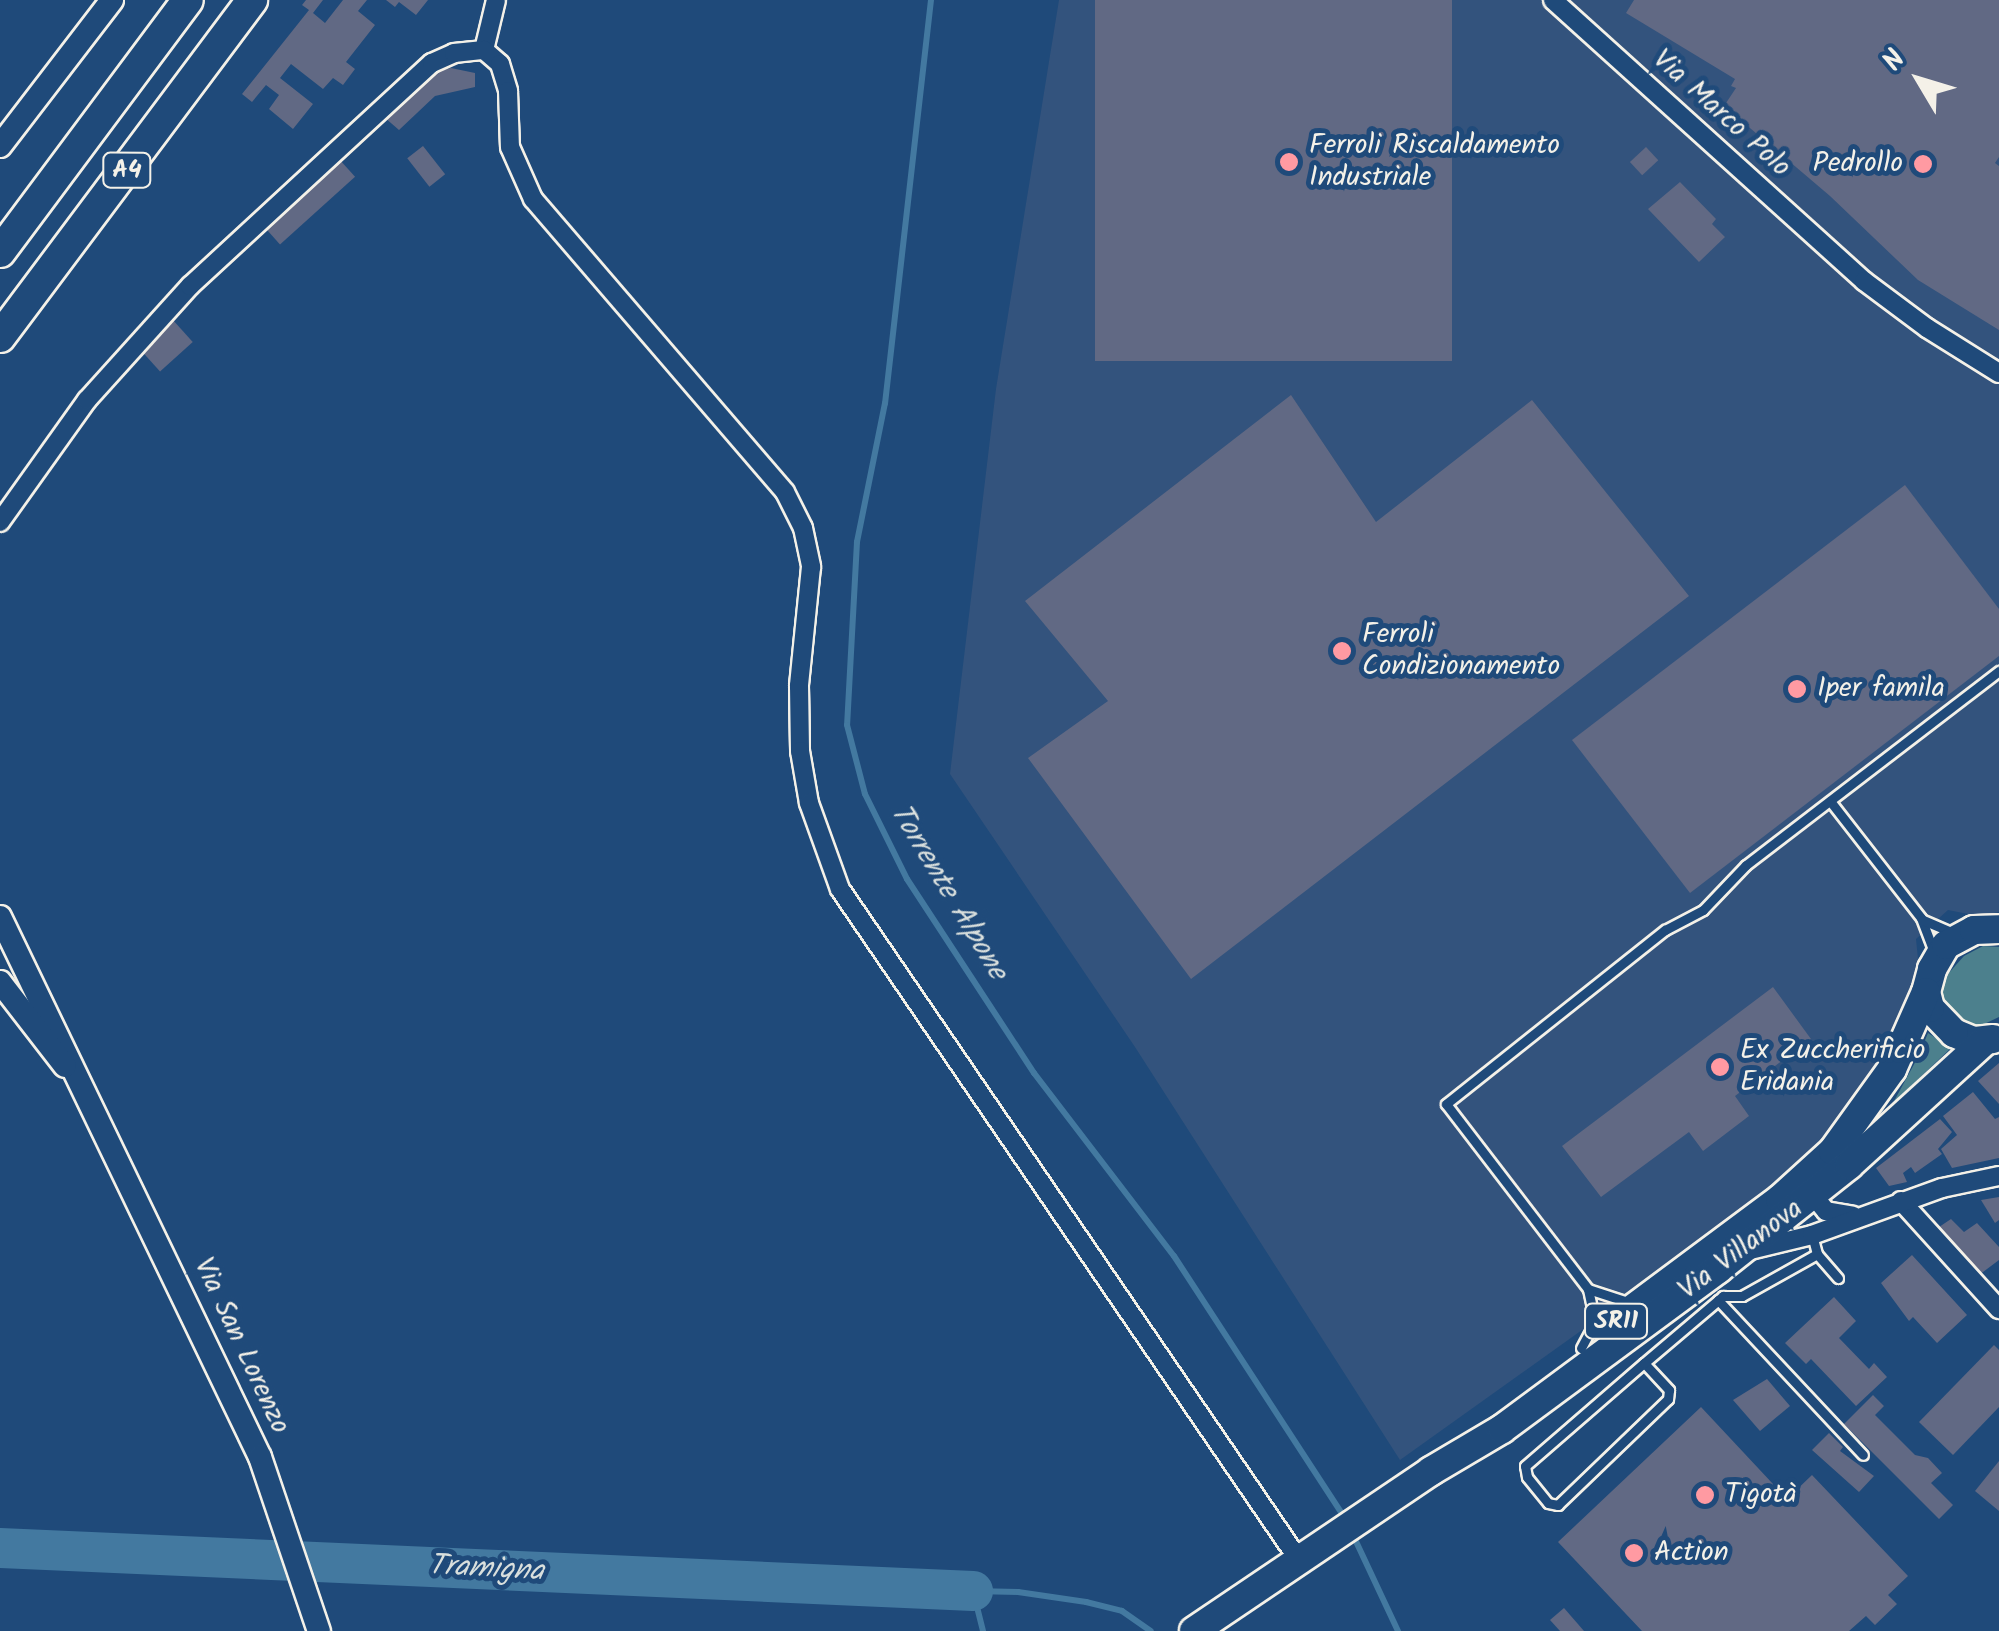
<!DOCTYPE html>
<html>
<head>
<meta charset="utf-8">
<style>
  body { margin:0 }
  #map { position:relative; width:1999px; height:1631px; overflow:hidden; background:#1f4a7a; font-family:Kalam,sans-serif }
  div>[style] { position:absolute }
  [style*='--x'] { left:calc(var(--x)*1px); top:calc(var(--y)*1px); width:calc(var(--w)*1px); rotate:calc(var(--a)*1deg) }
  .built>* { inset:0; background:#33537d }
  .green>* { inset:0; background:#4c808d }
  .stream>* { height:6px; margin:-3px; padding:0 3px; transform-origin:3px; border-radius:3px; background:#4379a0 }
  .river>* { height:40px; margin:-20px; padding:0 20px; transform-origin:20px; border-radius:20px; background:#4379a0 }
  .building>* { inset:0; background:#616984; transform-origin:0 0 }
  .roads { filter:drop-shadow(2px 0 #f4f1e8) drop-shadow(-2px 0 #f4f1e8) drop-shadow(0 2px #f4f1e8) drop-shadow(0 -2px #f4f1e8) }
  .lane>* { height:9px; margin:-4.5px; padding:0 4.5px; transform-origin:4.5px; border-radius:4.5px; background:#1f4a7a }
  .street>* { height:18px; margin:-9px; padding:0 9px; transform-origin:9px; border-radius:9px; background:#1f4a7a }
  .secondary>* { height:22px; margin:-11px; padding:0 11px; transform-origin:11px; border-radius:11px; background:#1f4a7a }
  .primary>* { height:28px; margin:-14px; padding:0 14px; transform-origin:14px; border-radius:14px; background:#1f4a7a }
  .highway>* { height:30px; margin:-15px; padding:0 15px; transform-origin:15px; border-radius:15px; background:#1f4a7a }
  .dots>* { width:28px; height:28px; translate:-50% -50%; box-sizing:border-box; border:5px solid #1f4a7a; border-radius:50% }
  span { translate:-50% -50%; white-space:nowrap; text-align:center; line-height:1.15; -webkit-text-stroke:10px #1f4a7a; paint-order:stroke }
  .shield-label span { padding:2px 8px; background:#1f4a7a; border:2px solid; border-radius:8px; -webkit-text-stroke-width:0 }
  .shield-label { font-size:25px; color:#f4f1e8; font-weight:700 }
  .street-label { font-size:28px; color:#f4f1e8 }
  .poi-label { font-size:28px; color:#f4f1e8 }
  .left { translate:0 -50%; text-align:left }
  .right { translate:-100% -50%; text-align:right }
  .water-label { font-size:30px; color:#d9dfdd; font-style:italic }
  .north { position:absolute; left:1869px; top:30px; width:100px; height:100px; -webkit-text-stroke:8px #1f4a7a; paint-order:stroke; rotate:308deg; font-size:28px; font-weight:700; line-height:40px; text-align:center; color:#f4f1e8 }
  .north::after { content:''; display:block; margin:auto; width:35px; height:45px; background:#f4f1e8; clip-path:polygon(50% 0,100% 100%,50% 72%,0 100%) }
</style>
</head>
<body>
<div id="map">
  <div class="built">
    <i style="clip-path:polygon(1059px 0,1999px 0,1999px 912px,1978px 916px,1948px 910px,1916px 939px,1920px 979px,1888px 1058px,1812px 1158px,1673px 1265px,1400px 1460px,1135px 1047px,950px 774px,996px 389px)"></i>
  </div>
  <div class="green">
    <i style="clip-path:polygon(1983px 946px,1999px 947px,1999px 1017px,1980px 1026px,1957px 1018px,1941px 994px,1947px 975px,1964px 956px)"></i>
    <i style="clip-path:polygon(1928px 1033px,1951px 1048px,1893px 1103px,1918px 1057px)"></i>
  </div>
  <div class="stream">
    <i style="--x:931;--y:0;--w:406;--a:96.5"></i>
    <i style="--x:885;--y:403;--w:142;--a:101.4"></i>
    <i style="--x:857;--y:542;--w:183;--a:93.1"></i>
    <i style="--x:847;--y:725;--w:71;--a:75.4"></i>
    <i style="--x:865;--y:794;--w:95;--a:63.7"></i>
    <i style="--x:907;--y:879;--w:232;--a:56.8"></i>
    <i style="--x:1034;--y:1073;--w:230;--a:52.6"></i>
    <i style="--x:1174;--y:1256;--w:315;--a:56.9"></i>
    <i style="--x:1353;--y:1535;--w:106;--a:64.9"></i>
    <i style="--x:983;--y:1631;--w:41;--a:-104"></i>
    <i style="--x:973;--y:1591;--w:45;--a:1.3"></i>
    <i style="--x:1018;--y:1592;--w:69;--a:8.4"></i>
    <i style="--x:1086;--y:1602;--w:37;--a:14"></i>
    <i style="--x:1122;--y:1611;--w:35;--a:35"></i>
  </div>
  <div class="river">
    <i style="--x:0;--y:1548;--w:974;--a:2.53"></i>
  </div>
  <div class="building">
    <i style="clip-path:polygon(306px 0,323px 0,313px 13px,325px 23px,343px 0,367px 0,358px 11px,375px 25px,346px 62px,355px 69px,343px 85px,333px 78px,323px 89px,291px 64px,280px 78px,313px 104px,293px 129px,269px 109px,279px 95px,266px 85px,252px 102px,242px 94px,309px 10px,302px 5px)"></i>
    <i style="clip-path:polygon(386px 0,428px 0,416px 15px,399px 2px,395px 7px)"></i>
    <i style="left:1095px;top:0;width:357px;height:361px"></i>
    <i style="clip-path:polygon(1634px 0,1999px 0,1999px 157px,1995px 163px,1999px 166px,1999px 330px,1918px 280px,1830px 196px,1724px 106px,1736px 88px,1731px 86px,1735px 79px,1626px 13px)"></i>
    <i style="clip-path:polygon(451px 68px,475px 73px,475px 87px,435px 96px,399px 130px,384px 117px,432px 73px)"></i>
    <i style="left:423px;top:146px;width:36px;height:20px;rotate:52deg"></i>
    <i style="left:1646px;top:147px;width:18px;height:22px;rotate:47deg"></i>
    <i style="left:339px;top:159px;width:24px;height:101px;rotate:48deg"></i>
    <i style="clip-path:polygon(1680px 182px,1716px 219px,1712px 224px,1725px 237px,1699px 262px,1648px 209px)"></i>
    <i style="left:172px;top:319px;width:31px;height:44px;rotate:48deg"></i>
    <i style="clip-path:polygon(1291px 395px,1376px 522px,1532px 400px,1689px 596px,1191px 979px,1028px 758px,1108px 701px,1025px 601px)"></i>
    <i style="clip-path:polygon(1905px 485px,1999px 609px,1999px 656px,1690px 893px,1572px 740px)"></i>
    <i style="clip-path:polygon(1773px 987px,1811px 1039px,1735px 1096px,1749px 1116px,1703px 1151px,1689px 1132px,1601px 1197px,1562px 1146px)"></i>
    <i style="clip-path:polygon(1999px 1063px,1999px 1104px,1978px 1081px)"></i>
    <i style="clip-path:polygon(1973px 1092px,1995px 1119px,1999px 1117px,1999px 1158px,1952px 1168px,1941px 1149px,1957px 1135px,1943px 1116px)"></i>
    <i style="clip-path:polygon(1940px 1119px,1952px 1132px,1938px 1149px,1942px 1154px,1915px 1173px,1911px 1167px,1903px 1173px,1907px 1182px,1889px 1186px,1876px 1168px)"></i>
    <i style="clip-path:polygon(1999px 1197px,1999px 1220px,1995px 1223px,1981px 1200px)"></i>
    <i style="clip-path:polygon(1951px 1219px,1964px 1232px,1977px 1223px,1999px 1247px,1999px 1260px,1979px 1275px,1936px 1229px)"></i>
    <i style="clip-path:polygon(1912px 1255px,1967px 1315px,1937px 1343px,1913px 1317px,1909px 1321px,1881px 1283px)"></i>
    <i style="clip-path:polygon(1834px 1297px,1856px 1321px,1839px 1338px,1869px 1369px,1874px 1363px,1887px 1377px,1856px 1406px,1811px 1359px,1806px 1364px,1785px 1343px)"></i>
    <i style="clip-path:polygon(1994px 1345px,1999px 1350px,1999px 1407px,1953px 1455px,1919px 1422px)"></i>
    <i style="clip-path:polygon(1767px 1379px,1790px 1406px,1760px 1431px,1733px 1400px)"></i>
    <i style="clip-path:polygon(1873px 1395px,1884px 1406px,1875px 1415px,1915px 1455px,1928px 1458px,1942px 1473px,1931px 1483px,1953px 1505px,1939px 1519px,1844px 1424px)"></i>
    <i style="clip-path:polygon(1701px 1407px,1787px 1499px,1812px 1475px,1908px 1576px,1888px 1595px,1897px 1604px,1875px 1625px,1866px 1616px,1849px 1631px,1642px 1631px,1558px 1542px)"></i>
    <i style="clip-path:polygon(1829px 1433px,1843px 1447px,1840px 1451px,1874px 1476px,1859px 1492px,1812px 1450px)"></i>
    <i style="clip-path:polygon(1999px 1461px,1999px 1511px,1975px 1491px)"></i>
    <i style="clip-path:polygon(1564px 1608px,1584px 1631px,1560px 1631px,1550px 1620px)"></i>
  </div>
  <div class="roads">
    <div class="lane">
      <i style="--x:1830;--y:801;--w:148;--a:52.1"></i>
      <i style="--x:1921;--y:918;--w:33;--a:69"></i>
      <i style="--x:1923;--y:920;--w:34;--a:23"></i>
      <i style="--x:1812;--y:1235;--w:20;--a:75"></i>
      <i style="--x:1817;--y:1254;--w:32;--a:49"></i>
      <i style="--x:1588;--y:1289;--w:42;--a:18"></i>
      <i style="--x:1718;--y:1300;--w:212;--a:46.9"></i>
      <i style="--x:1581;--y:1348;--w:30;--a:-62"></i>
      <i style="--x:1595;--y:1322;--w:34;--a:-102"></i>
      <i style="--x:1588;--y:1289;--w:233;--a:-127.5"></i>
      <i style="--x:1446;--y:1104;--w:280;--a:-38.5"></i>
      <i style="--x:1665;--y:930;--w:43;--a:-27.8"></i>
      <i style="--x:1703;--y:910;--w:62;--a:-46.3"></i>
      <i style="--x:1746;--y:865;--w:319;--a:-37.5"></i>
      <i style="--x:1644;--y:1363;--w:37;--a:47"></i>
      <i style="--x:1669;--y:1390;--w:9;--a:96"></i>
      <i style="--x:1668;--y:1399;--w:153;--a:136.1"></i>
      <i style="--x:1558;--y:1505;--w:10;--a:-169"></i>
      <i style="--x:1548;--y:1503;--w:33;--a:-129"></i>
      <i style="--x:1527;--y:1477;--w:11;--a:-100"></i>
      <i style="--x:1525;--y:1466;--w:157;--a:-40.9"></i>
      <i style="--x:1644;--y:1363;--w:104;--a:-40.3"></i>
      <i style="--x:1723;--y:1296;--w:19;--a:0"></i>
      <i style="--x:1742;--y:1296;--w:86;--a:-29.2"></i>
    </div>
    <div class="street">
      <i style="--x:1553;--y:0;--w:419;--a:42.1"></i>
      <i style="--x:1864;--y:281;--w:79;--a:36.7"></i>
      <i style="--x:1927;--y:328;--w:85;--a:32"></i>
      <i style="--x:484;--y:50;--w:51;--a:-76.5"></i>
      <i style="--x:0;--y:522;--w:150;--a:-54.5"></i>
      <i style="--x:87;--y:400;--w:154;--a:-47.9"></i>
      <i style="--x:190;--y:286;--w:329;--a:-42.7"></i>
      <i style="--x:432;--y:63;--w:24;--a:-24"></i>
      <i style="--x:454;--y:53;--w:30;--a:-6"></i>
      <i style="--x:484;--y:50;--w:21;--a:41"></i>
      <i style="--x:500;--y:64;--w:28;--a:73"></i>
      <i style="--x:508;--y:91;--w:56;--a:88"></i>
      <i style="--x:510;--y:147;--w:57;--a:66.1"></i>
      <i style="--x:533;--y:199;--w:386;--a:49.3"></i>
      <i style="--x:785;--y:492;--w:40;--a:63.4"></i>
      <i style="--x:803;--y:528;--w:40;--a:78"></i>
      <i style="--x:811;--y:567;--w:120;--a:95.8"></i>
      <i style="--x:799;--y:686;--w:65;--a:89.1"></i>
      <i style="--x:800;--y:751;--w:53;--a:80.2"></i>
      <i style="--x:809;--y:803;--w:91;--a:70.2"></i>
      <i style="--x:840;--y:889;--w:813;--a:55.63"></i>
      <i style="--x:1813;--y:1195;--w:21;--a:51"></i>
      <i style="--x:1826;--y:1211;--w:27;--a:10"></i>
      <i style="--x:1901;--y:1201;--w:146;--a:47.8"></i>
      <i style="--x:1746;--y:1251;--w:68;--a:-13.6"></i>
      <i style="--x:1812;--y:1235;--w:138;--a:-19.9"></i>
      <i style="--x:1942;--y:1188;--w:58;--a:-11.9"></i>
    </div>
    <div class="secondary">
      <i style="--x:0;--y:146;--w:184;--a:-52.5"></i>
      <i style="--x:0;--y:917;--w:599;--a:64.29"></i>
      <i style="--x:260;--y:1457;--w:184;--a:71.3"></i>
      <i style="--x:0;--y:982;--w:106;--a:52.3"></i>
    </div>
    <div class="primary">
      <i style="--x:1993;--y:1039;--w:20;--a:174"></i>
      <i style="--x:1973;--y:1041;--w:21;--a:-157"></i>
      <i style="--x:1954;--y:1033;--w:35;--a:-134"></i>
      <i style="--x:1930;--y:1008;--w:16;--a:-104"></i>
      <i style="--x:1926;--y:992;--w:24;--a:-75"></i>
      <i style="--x:1932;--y:969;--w:28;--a:-60"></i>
      <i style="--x:1946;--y:945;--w:32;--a:-28"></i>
      <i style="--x:1974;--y:930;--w:25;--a:-2"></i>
      <i style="--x:1623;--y:1316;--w:196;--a:-36.7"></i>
      <i style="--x:1780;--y:1199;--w:72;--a:-42.2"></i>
      <i style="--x:1833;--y:1151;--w:101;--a:-54.3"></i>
      <i style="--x:1892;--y:1069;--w:84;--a:-66.2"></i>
      <i style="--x:1194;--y:1631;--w:286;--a:-34"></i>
      <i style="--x:1431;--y:1471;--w:82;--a:-30.6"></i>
      <i style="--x:1502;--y:1429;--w:269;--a:-36.5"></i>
      <i style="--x:1718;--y:1269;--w:167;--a:-38.4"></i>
      <i style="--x:1849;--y:1165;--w:184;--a:-42.4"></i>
    </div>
    <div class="highway">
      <i style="--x:0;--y:252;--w:314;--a:-53.3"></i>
      <i style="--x:0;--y:337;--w:421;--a:-53.2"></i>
    </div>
  </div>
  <div class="dots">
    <i style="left:1289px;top:162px;background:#ff9aa2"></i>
    <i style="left:1923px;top:164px;background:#ff9aa2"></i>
    <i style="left:1342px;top:651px;background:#ff9aa2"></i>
    <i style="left:1797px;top:689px;background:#ff9aa2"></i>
    <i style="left:1720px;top:1067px;background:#ff9aa2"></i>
    <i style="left:1705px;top:1495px;background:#ff9aa2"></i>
    <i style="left:1634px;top:1553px;background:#ff9aa2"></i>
  </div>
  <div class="shield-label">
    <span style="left:127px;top:170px">A4</span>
    <span style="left:1616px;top:1321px">SR11</span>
  </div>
  <div class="street-label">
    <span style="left:1721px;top:114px;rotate:42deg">Via Marco Polo</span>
    <span style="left:1741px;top:1250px;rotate:-37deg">Via Villanova</span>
    <span style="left:241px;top:1346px;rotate:65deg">Via San Lorenzo</span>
  </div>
  <div class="poi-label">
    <span class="left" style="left:1309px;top:162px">Ferroli Riscaldamento<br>Industriale</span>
    <span class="right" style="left:1903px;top:164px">Pedrollo</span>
    <span class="left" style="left:1362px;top:651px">Ferroli<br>Condizionamento</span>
    <span class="left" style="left:1817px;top:689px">Iper famila</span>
    <span class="left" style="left:1740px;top:1067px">Ex Zuccherificio<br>Eridania</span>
    <span class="left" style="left:1725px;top:1495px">Tigotà</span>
    <span class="left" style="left:1654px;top:1553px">Action</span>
  </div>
  <div class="water-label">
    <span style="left:948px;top:892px;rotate:59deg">Torrente Alpone</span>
    <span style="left:486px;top:1569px;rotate:3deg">Tramigna</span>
  </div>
  <div class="north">N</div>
</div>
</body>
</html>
